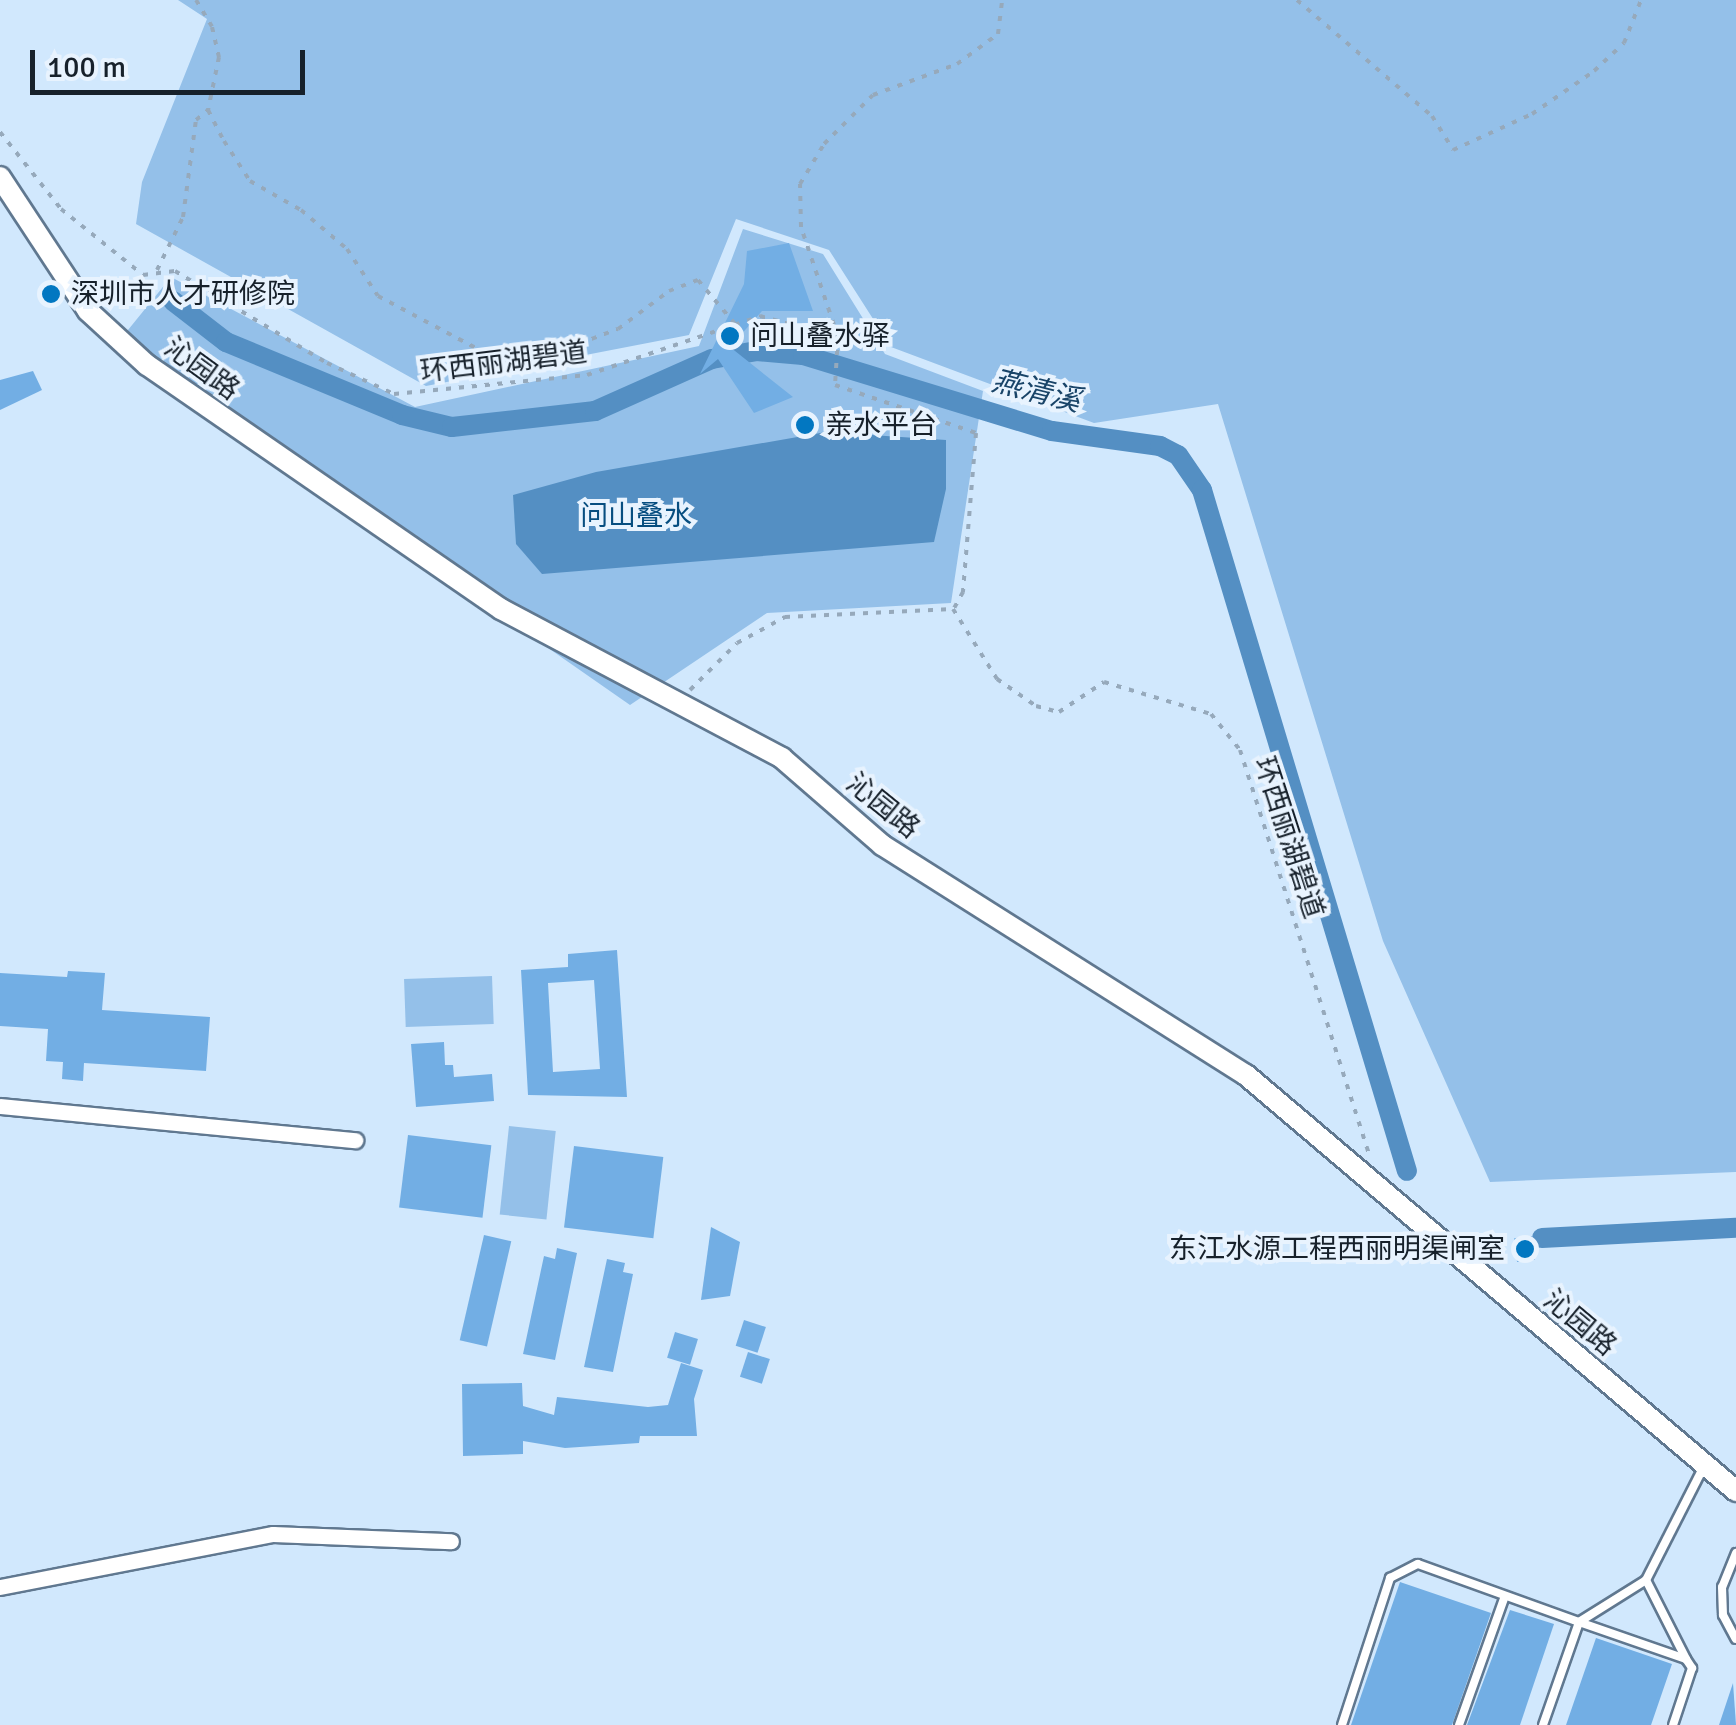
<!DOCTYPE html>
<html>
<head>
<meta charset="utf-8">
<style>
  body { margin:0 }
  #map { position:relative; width:1736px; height:1725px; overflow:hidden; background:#d1e8fd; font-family:Signika,"Noto Sans SC",sans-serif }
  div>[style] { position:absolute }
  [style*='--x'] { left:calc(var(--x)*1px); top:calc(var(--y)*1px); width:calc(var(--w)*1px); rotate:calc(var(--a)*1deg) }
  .green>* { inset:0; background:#94c0e9; transform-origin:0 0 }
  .water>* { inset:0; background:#548fc3 }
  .canal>* { height:20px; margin:-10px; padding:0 10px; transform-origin:10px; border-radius:10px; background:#548fc3 }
  .building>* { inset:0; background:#72aee4; transform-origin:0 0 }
  .path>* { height:4px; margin-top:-2px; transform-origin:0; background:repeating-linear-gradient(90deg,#96a9bb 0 5px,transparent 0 13px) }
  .roads { filter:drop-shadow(2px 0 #607890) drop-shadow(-2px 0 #607890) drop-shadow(0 2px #607890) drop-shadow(0 -2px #607890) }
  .lane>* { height:8px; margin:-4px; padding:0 4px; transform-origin:4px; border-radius:4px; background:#fff }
  .street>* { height:15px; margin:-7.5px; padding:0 7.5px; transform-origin:7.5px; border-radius:7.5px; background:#fff }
  .secondary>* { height:20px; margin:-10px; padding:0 10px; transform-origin:10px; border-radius:10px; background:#fff }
  .dots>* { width:28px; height:28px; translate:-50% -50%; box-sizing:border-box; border:5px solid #e8f3fe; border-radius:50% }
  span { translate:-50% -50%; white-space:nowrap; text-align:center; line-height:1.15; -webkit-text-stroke:8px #e8f3fe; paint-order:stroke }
  .poi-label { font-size:28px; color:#17212b }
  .left { translate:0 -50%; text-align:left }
  .right { translate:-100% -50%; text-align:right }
  .street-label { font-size:28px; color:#17212b }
  .park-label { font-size:28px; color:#074e80 }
  .water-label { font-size:30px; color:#194468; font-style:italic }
  .scale { position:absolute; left:30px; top:50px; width:275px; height:45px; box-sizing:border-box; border:5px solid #17212b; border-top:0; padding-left:12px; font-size:30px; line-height:35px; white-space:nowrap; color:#17212b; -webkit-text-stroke:8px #e8f3fe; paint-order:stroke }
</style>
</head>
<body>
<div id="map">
  <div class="green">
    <i style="clip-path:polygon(178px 0,1736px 0,1736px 1172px,1490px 1182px,1383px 941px,1218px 404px,1094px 423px,891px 347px,829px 250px,736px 219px,689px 335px,426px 386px,136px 224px,142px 182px,207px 19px)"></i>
    <i style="clip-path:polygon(743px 229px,823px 254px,885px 354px,983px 391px,951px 603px,767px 613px,630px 705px,115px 346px,171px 277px,415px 407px,699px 346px)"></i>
    <i style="left:492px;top:976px;width:48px;height:88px;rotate:88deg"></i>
    <i style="left:509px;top:1126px;width:47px;height:89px;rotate:6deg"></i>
  </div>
  <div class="water">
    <i style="clip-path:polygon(826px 432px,946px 440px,946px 489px,934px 542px,542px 574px,516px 544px,513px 495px,596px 472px)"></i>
  </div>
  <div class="canal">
    <i style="--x:173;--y:301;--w:67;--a:37.7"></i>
    <i style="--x:226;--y:342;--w:191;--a:22.5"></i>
    <i style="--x:402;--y:415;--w:51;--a:13.5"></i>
    <i style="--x:452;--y:427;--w:144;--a:-6.4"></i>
    <i style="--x:595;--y:411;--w:128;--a:-24"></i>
    <i style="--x:712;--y:359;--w:46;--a:-10.1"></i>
    <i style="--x:757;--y:351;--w:46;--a:5"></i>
    <i style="--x:803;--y:355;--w:260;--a:17"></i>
    <i style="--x:1052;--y:431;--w:109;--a:7.9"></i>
    <i style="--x:1160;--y:446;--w:20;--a:27"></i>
    <i style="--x:1178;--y:455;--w:42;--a:55.6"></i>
    <i style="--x:1202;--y:490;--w:711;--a:73.25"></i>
    <i style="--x:1542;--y:1238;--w:194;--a:-3"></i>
  </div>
  <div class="building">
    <i style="clip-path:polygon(789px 243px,813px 311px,762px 311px,730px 347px,793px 397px,754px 413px,718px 359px,700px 374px,744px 284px,747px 251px)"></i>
    <i style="clip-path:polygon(33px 371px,42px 390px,0 410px,0 380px)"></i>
    <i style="clip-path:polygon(evenodd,617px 950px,627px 1097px,528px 1095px,521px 970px,568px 967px,568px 954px,617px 950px,594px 980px,600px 1069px,553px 1072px,548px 983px,594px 980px)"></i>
    <i style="clip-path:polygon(68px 971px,105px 973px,102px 1010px,210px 1017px,206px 1071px,84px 1063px,83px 1081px,62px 1079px,63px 1062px,46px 1061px,48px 1029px,0 1026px,0 973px,67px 977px)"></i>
    <i style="clip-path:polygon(444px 1042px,445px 1065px,453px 1065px,454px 1077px,492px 1074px,494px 1101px,416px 1107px,411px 1044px)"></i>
    <i style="left:408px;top:1135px;width:84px;height:73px;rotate:7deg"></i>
    <i style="left:574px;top:1146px;width:90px;height:82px;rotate:7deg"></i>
    <i style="clip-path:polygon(711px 1227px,740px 1242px,730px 1296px,701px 1300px)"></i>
    <i style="left:484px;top:1235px;width:28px;height:108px;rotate:13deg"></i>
    <i style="left:1532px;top:1236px;width:24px;height:18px;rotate:83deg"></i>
    <i style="clip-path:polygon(557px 1248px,577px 1253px,555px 1360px,523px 1354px,544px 1256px,555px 1259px)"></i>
    <i style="clip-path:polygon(607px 1259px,625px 1263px,623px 1272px,633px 1274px,613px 1372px,584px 1367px)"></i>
    <i style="left:744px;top:1320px;width:23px;height:27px;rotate:18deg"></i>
    <i style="left:675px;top:1332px;width:24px;height:27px;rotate:17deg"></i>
    <i style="left:748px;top:1352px;width:23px;height:26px;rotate:18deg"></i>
    <i style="clip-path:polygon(681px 1363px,703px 1370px,694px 1399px,697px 1436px,640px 1436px,639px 1443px,565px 1448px,523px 1441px,523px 1454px,463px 1456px,462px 1384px,522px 1383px,523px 1406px,554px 1415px,557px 1397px,648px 1407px,668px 1405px)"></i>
    <i style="clip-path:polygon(1400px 1582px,1491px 1613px,1452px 1725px,1351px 1725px)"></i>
    <i style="clip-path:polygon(1510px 1610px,1554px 1624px,1520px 1725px,1467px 1725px)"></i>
    <i style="clip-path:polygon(1596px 1638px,1672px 1664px,1651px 1725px,1566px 1725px)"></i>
    <i style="clip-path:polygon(1733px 1683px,1736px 1725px,1719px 1725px)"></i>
  </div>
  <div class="path">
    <i style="--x:196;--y:0;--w:31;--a:59"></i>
    <i style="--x:212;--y:27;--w:31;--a:77"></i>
    <i style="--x:219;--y:57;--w:54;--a:101.7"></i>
    <i style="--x:208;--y:110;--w:35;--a:63"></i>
    <i style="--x:224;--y:141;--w:48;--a:57"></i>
    <i style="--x:250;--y:181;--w:59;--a:29.6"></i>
    <i style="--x:301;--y:210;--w:60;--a:40.3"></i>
    <i style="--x:347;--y:249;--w:56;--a:56.6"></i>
    <i style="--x:378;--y:296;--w:143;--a:28"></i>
    <i style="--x:504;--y:363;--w:27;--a:-2"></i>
    <i style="--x:531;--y:362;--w:93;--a:-20.8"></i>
    <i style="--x:618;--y:329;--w:64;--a:-36.7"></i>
    <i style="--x:669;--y:291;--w:31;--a:-21"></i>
    <i style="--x:698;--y:280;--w:57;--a:49.9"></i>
    <i style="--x:1297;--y:0;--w:178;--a:40.7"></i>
    <i style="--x:1432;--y:116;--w:40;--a:58"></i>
    <i style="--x:1453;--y:150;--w:87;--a:-24.5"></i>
    <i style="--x:1532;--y:114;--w:75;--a:-34.7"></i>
    <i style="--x:1594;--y:71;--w:41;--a:-43"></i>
    <i style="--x:1624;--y:43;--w:46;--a:-68.4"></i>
    <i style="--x:0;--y:132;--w:98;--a:51.6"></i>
    <i style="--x:61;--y:209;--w:105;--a:38.8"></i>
    <i style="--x:143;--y:275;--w:32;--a:-7"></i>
    <i style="--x:175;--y:271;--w:178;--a:31.2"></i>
    <i style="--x:327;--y:363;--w:74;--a:24.8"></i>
    <i style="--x:394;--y:394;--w:194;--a:-5.6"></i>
    <i style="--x:587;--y:375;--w:183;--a:-18.8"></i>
    <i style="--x:760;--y:316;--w:81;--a:15.1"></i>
    <i style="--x:157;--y:270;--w:59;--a:-63.9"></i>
    <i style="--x:183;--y:217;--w:98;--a:-82.4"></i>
    <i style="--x:196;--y:120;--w:16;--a:-40"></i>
    <i style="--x:838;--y:337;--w:116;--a:-108.6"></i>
    <i style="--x:801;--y:227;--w:43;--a:-91.3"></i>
    <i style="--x:800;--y:184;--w:47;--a:-59"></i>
    <i style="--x:824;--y:144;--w:69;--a:-45"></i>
    <i style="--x:873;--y:95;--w:90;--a:-20.3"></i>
    <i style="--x:957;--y:64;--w:51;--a:-36.2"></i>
    <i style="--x:998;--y:34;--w:34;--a:-83"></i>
    <i style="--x:838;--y:337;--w:48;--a:93.6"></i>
    <i style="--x:835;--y:385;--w:149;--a:18.8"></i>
    <i style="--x:976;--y:433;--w:160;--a:94.7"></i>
    <i style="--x:963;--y:592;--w:18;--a:119"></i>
    <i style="--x:953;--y:609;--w:83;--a:57.8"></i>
    <i style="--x:997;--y:679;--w:47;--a:34.7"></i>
    <i style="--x:1036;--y:706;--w:24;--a:15"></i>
    <i style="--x:1059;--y:712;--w:54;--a:-33.7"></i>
    <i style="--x:1104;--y:682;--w:112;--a:16.7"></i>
    <i style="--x:1211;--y:714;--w:46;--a:51.1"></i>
    <i style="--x:1240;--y:750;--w:423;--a:72.3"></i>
    <i style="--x:690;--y:690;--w:66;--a:-45"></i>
    <i style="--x:737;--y:643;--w:55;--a:-28.4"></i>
    <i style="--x:785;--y:617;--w:168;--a:-2.7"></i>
  </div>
  <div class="roads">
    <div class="lane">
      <i style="--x:1736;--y:1553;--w:37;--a:112"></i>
      <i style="--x:1722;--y:1587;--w:28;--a:88"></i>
      <i style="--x:1723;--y:1615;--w:27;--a:62"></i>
      <i style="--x:1646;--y:1580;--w:89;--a:63.1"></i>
      <i style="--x:1342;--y:1725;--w:155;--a:-71.9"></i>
      <i style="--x:1390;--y:1578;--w:31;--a:-27"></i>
      <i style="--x:1418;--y:1564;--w:171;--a:19.8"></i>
      <i style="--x:1579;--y:1622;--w:79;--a:-32.1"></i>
      <i style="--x:1646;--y:1580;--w:126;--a:-63"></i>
      <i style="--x:1459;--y:1725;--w:137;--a:-70.4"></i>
      <i style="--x:1543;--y:1725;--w:109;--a:-70.7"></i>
      <i style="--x:1579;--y:1622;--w:113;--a:19.1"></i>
      <i style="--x:1686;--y:1659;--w:11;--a:56"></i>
      <i style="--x:1692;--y:1668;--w:60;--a:108.4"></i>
    </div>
    <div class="street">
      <i style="--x:0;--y:1106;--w:357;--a:5.5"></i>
      <i style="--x:0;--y:1587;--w:278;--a:-11"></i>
      <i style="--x:273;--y:1534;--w:178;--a:2.3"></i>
    </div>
    <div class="secondary">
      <i style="--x:0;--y:177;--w:160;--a:56.7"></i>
      <i style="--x:88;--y:311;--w:80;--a:42.5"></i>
      <i style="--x:147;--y:365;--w:430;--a:34.6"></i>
      <i style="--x:501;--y:609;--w:318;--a:27.9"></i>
      <i style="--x:782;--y:758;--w:133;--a:41"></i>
      <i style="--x:882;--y:845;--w:431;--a:32.3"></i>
      <i style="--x:1246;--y:1075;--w:643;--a:40.33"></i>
    </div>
  </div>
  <div class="dots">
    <i style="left:51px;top:294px;background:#0277c1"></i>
    <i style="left:730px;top:336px;background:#0277c1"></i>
    <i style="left:805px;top:425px;background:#0277c1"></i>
    <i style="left:1525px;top:1249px;background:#0277c1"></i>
  </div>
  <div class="poi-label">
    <span class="left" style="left:71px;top:294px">深圳市人才研修院</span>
    <span class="left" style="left:750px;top:336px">问山叠水驿</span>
    <span class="left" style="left:825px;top:425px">亲水平台</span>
    <span class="right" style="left:1505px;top:1249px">东江水源工程西丽明渠闸室</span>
  </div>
  <div class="street-label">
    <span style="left:504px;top:362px;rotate:-7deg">环西丽湖碧道</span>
    <span style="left:202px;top:369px;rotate:36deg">沁园路</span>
    <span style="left:883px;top:806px;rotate:39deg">沁园路</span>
    <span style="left:1289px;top:838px;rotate:72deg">环西丽湖碧道</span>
    <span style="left:1580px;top:1323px;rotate:40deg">沁园路</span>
  </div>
  <div class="park-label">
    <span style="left:636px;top:516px">问山叠水</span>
  </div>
  <div class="water-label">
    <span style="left:1036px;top:392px;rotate:14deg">燕清溪</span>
  </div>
  <div class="scale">100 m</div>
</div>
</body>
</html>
